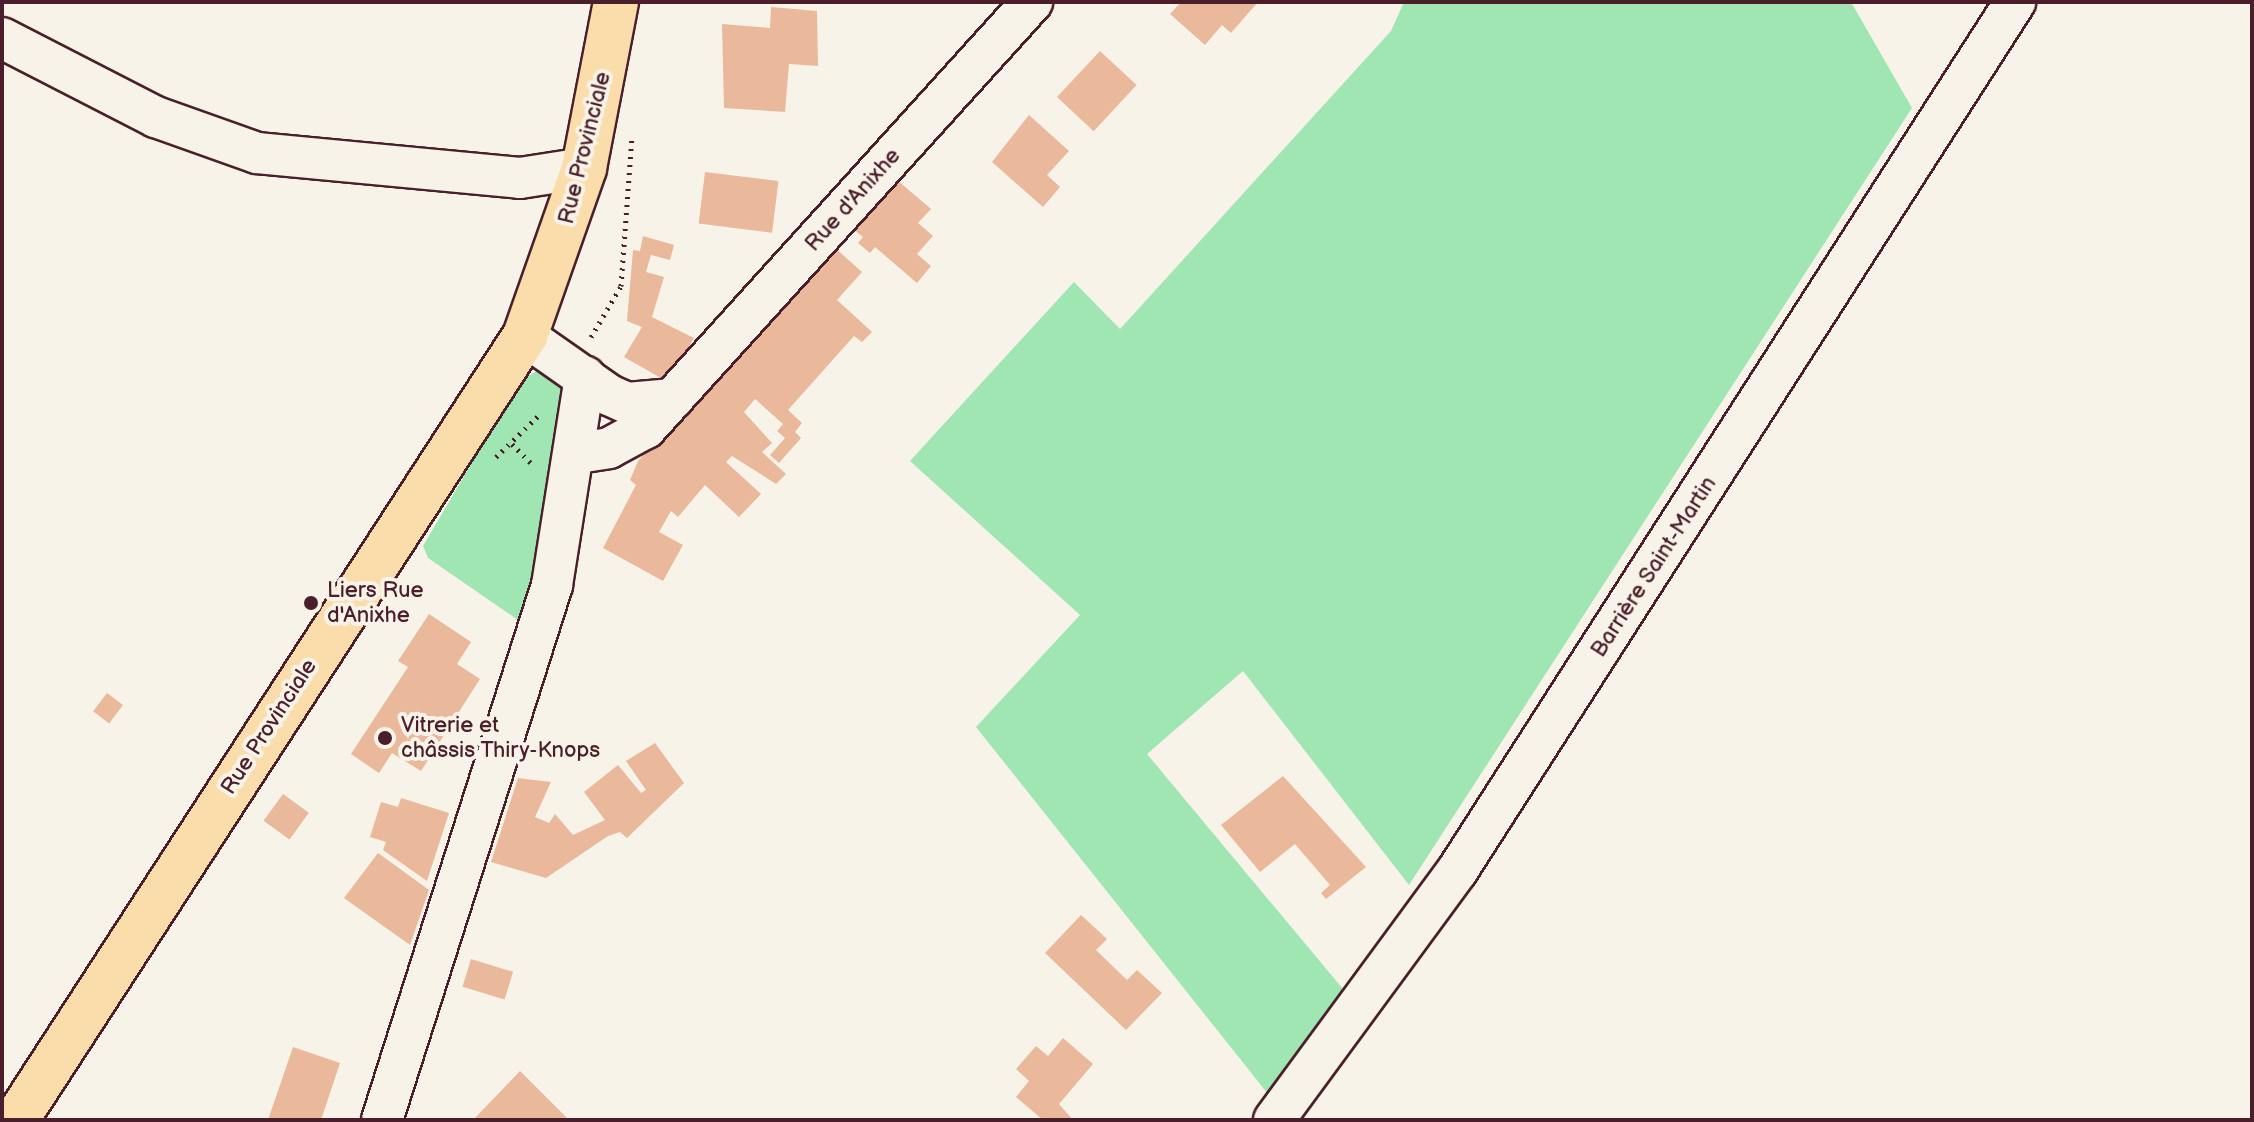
<!DOCTYPE html>
<html>
<head>
<meta charset="utf-8">
<style>
  body { margin:0 }
  #map { position:relative; width:2254px; height:1122px; overflow:hidden; background:#f7f3e8; font-family:"Balsamiq Sans",sans-serif }
  div>[style] { position:absolute }
  [style*='--x'] { left:calc(var(--x)*1px); top:calc(var(--y)*1px); width:calc(var(--w)*1px); rotate:calc(var(--a)*1deg) }
  .green>* { inset:0; background:#a0e6b2 }
  .building>* { inset:0; background:#eab89b; transform-origin:0 0 }
  .path>* { height:5px; margin-top:-2.5px; transform-origin:0; background:repeating-linear-gradient(90deg,#4a1f2b 0 2px,transparent 0 8px) }
  .roads { filter:drop-shadow(2px 0 #4a1f2b) drop-shadow(-2px 0 #4a1f2b) drop-shadow(0 2px #4a1f2b) drop-shadow(0 -2px #4a1f2b) }
  .minor>* { height:40px; margin:-20px; padding:0 20px; transform-origin:20px; border-radius:20px; background:#f7f3e8 }
  .major>* { height:44px; margin:-22px; padding:0 22px; transform-origin:22px; border-radius:22px; background:#faddab }
  .dots>* { width:22px; height:22px; translate:-50% -50%; box-sizing:border-box; border:4px solid #f7f3e8; border-radius:50% }
  span { translate:-50% -50%; white-space:nowrap; text-align:center; line-height:1.15; -webkit-text-stroke:8px #f7f3e8; paint-order:stroke }
  .street-label { font-size:22px; color:#4a1f2b }
  .poi-label { font-size:22px; color:#4a1f2b }
  .left { translate:0 -50%; text-align:left }
  .frame { position:absolute; inset:0; border:4px solid #4a1f2b; pointer-events:none }
</style>
</head>
<body>
<div id="map">
  <div class="green">
    <i style="clip-path:polygon(1404px 2px,1851px 2px,1912px 108px,1409px 885px,1243px 671px,1147px 754px,1348px 995px,1272px 1099px,976px 727px,1080px 615px,910px 461px,1074px 282px,1120px 329px,1391px 31px)"></i>
    <i style="clip-path:polygon(543px 367px,565px 376px,549px 512px,521px 622px,428px 558px,423px 546px,520px 381px)"></i>
  </div>
  <div class="building">
    <i style="clip-path:polygon(1181px 2px,1258px 2px,1231px 33px,1222px 25px,1205px 45px,1170px 14px)"></i>
    <i style="clip-path:polygon(771px 7px,817px 11px,818px 66px,789px 64px,785px 112px,724px 108px,722px 24px,770px 28px)"></i>
    <i style="left:1100px;top:51px;width:50px;height:63px;rotate:43deg"></i>
    <i style="clip-path:polygon(1029px 115px,1069px 151px,1047px 175px,1060px 187px,1043px 207px,992px 162px)"></i>
    <i style="left:705px;top:172px;width:74px;height:52px;rotate:7deg"></i>
    <i style="clip-path:polygon(897px 180px,931px 209px,918px 223px,933px 236px,917px 254px,931px 266px,917px 283px,875px 247px,870px 253px,858px 243px,863px 237px,853px 229px)"></i>
    <i style="clip-path:polygon(643px 236px,674px 245px,670px 260px,651px 255px,646px 272px,664px 277px,652px 317px,694px 338px,668px 382px,624px 357px,642px 327px,627px 321px,633px 250px,640px 251px)"></i>
    <i style="clip-path:polygon(834px 247px,862px 272px,837px 300px,872px 332px,862px 342px,854px 336px,788px 410px,802px 423px,795px 432px,801px 438px,779px 463px,770px 455px,785px 438px,777px 431px,783px 424px,755px 399px,744px 412px,772px 443px,762px 452px,786px 474px,776px 484px,732px 456px,726px 462px,761px 494px,739px 517px,705px 485px,678px 517px,671px 511px,659px 532px,683px 545px,663px 581px,603px 548px,636px 485px,630px 480px,638px 461px)"></i>
    <i style="clip-path:polygon(429px 614px,471px 642px,457px 664px,480px 679px,421px 771px,392px 753px,379px 773px,351px 754px,408px 667px,398px 661px)"></i>
    <i style="left:107px;top:693px;width:20px;height:23px;rotate:37deg"></i>
    <i style="clip-path:polygon(655px 743px,684px 783px,627px 838px,620px 832px,608px 836px,546px 878px,491px 862px,518px 778px,551px 782px,535px 817px,549px 823px,555px 814px,573px 835px,605px 820px,584px 792px,618px 765px,641px 793px,646px 790px,626px 761px)"></i>
    <i style="clip-path:polygon(1283px 776px,1366px 867px,1326px 899px,1321px 893px,1330px 885px,1295px 844px,1260px 872px,1221px 825px)"></i>
    <i style="left:283px;top:794px;width:32px;height:33px;rotate:36deg"></i>
    <i style="clip-path:polygon(401px 798px,449px 813px,427px 881px,383px 850px,386px 842px,370px 837px,381px 802px,398px 807px)"></i>
    <i style="clip-path:polygon(378px 853px,429px 890px,410px 945px,344px 898px)"></i>
    <i style="clip-path:polygon(1081px 915px,1107px 939px,1096px 950px,1127px 980px,1137px 970px,1162px 993px,1126px 1030px,1045px 953px)"></i>
    <i style="left:471px;top:959px;width:44px;height:29px;rotate:17deg"></i>
    <i style="clip-path:polygon(1063px 1038px,1093px 1064px,1059px 1104px,1073px 1120px,1043px 1120px,1016px 1097px,1029px 1081px,1016px 1069px,1036px 1046px,1048px 1056px)"></i>
    <i style="clip-path:polygon(293px 1047px,340px 1063px,321px 1120px,268px 1120px)"></i>
    <i style="clip-path:polygon(520px 1071px,569px 1120px,474px 1119px)"></i>
  </div>
  <div class="path">
    <i style="--x:591;--y:337;--w:59;--a:-59.5"></i>
    <i style="--x:621;--y:286;--w:150;--a:-85.8"></i>
    <i style="--x:512;--y:444;--w:31;--a:45"></i>
    <i style="--x:496;--y:457;--w:62;--a:-44.3"></i>
  </div>
  <div class="roads">
    <div class="minor">
      <i style="--x:2;--y:38;--w:173;--a:27.2"></i>
      <i style="--x:156;--y:117;--w:107;--a:19.6"></i>
      <i style="--x:257;--y:153;--w:264;--a:5.4"></i>
      <i style="--x:520;--y:178;--w:65;--a:-8.9"></i>
      <i style="--x:525;--y:336;--w:103;--a:35.1"></i>
      <i style="--x:609;--y:395;--w:20;--a:24"></i>
      <i style="--x:627;--y:403;--w:46;--a:-5"></i>
      <i style="--x:578;--y:453;--w:31;--a:-9"></i>
      <i style="--x:609;--y:448;--w:42;--a:-28.4"></i>
      <i style="--x:646;--y:428;--w:575;--a:-47.82"></i>
      <i style="--x:382;--y:1120;--w:561;--a:-72.37"></i>
      <i style="--x:552;--y:585;--w:211;--a:-81"></i>
      <i style="--x:1274;--y:1120;--w:309;--a:-53.7"></i>
      <i style="--x:1457;--y:871;--w:1033;--a:-57.29"></i>
    </div>
    <div class="major">
      <i style="--x:16;--y:1120;--w:935;--a:-57.01"></i>
      <i style="--x:525;--y:336;--w:178;--a:-70.6"></i>
      <i style="--x:584;--y:168;--w:169;--a:-79.1"></i>
    </div>
  </div>
  <div class="dots">
    <i style="left:311px;top:603px;background:#4a1f2b"></i>
    <i style="left:385px;top:738px;background:#4a1f2b"></i>
  </div>
  <div class="street-label">
    <span style="left:585px;top:148px;rotate:-76deg">Rue Provinciale</span>
    <span style="left:853px;top:200px;rotate:-48deg">Rue d'Anixhe</span>
    <span style="left:1654px;top:567px;rotate:-57deg">Barrière Saint-Martin</span>
    <span style="left:269px;top:727px;rotate:-57deg">Rue Provinciale</span>
  </div>
  <div class="poi-label">
    <span class="left" style="left:327px;top:603px">Liers Rue<br>d'Anixhe</span>
    <span class="left" style="left:401px;top:738px">Vitrerie et<br>châssis Thiry-Knops</span>
  </div>
  <div class="frame"></div>
</div>
</body>
</html>
